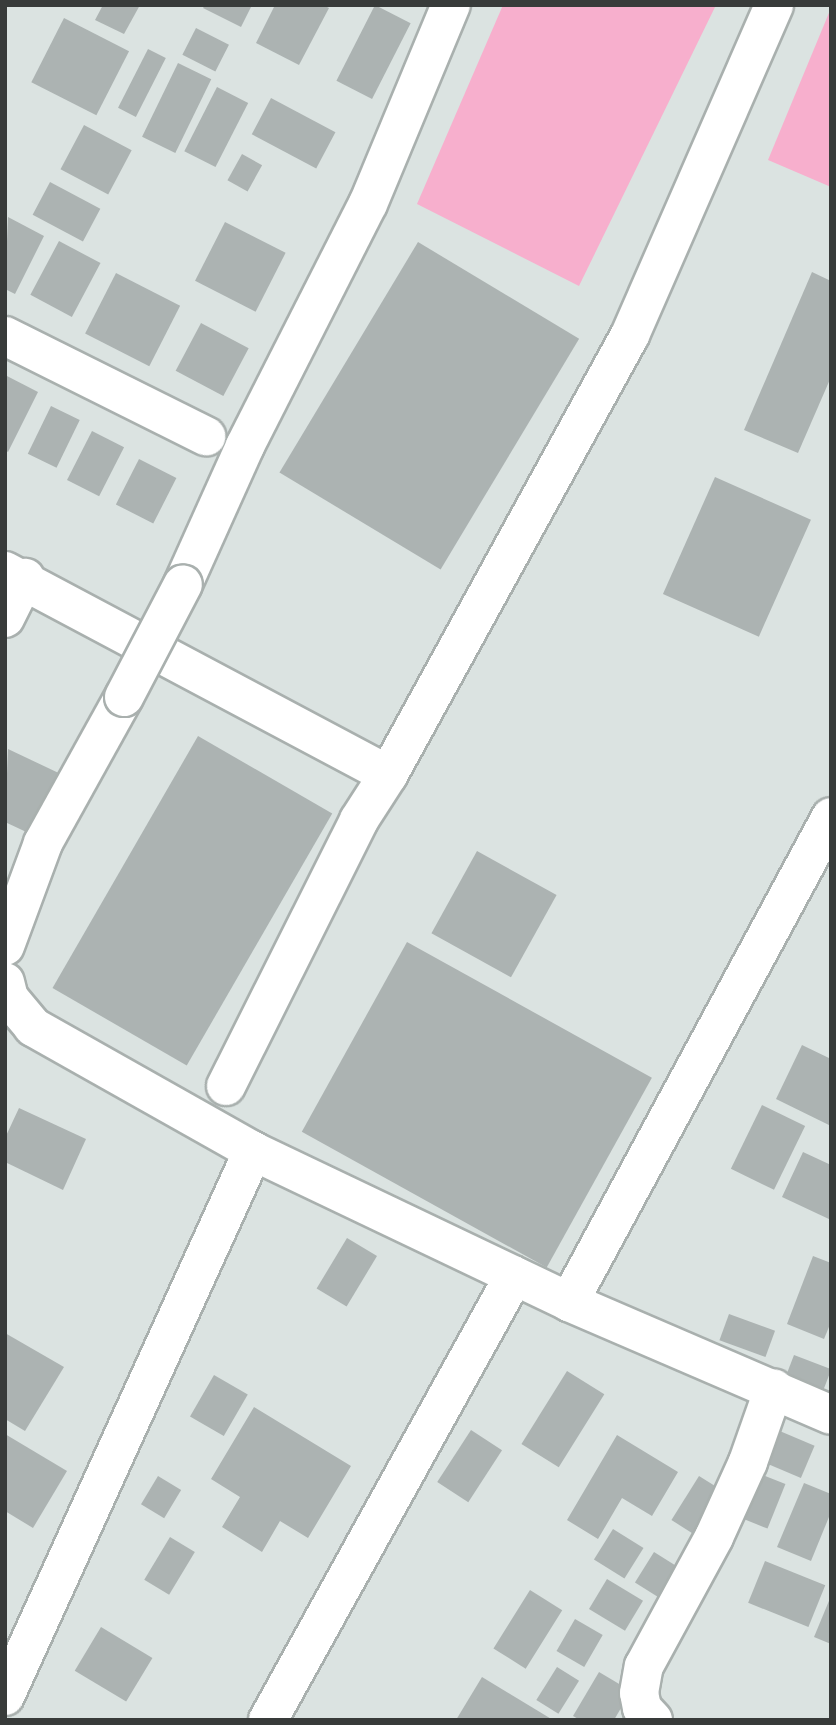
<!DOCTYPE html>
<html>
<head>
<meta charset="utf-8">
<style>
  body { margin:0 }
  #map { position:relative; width:836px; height:1725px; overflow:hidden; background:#dbe3e1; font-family:"Noto Sans",sans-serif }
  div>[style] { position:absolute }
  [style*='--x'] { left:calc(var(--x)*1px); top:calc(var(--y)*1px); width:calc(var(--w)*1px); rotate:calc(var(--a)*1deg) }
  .green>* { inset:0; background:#f7afcd }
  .building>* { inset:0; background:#acb3b2; transform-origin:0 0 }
  .roads { filter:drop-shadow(2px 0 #a9b0ae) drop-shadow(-2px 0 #a9b0ae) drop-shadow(0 2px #a9b0ae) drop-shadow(0 -2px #a9b0ae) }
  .minor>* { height:38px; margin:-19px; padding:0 19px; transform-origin:19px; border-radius:19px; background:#fff }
  .bridges { filter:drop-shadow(2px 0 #a9b0ae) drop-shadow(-2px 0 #a9b0ae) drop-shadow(0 2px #a9b0ae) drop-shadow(0 -2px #a9b0ae) }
  .minor-bridge>* { height:38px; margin:-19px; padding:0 19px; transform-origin:19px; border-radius:19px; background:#fff }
  span { translate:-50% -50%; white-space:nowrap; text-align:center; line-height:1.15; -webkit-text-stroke:5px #e9f0ef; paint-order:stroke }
  .frame { position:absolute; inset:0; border:7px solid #383b3a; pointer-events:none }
</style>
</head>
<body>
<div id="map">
  <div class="green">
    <i style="clip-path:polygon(503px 5px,716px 5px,579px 286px,417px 204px)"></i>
    <i style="clip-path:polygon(831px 8px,831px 187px,768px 160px)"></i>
  </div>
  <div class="building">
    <i style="clip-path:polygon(103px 5px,140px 5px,124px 34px,95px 20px)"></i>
    <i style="clip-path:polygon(205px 5px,252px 5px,241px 27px,203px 8px)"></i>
    <i style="clip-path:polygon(275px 5px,323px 5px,329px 8px,299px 65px,256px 43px)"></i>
    <i style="left:375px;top:5px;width:40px;height:85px;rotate:27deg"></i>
    <i style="left:64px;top:18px;width:73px;height:72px;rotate:27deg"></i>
    <i style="left:196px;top:28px;width:37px;height:30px;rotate:27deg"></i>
    <i style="left:148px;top:49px;width:20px;height:66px;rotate:27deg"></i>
    <i style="left:178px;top:63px;width:37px;height:82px;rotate:26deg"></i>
    <i style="left:217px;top:87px;width:35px;height:72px;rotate:27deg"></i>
    <i style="left:271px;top:98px;width:73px;height:41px;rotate:28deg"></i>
    <i style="left:84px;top:125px;width:54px;height:50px;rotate:28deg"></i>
    <i style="left:242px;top:154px;width:23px;height:30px;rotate:29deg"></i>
    <i style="left:50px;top:182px;width:57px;height:37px;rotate:28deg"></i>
    <i style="clip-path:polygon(8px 217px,44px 236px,15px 294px,5px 289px)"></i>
    <i style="left:225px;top:222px;width:68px;height:66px;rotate:27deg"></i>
    <i style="left:59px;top:241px;width:47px;height:61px;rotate:28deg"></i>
    <i style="left:418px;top:242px;width:188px;height:269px;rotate:31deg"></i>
    <i style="clip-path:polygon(812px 272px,831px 281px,831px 377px,798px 453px,744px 430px)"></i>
    <i style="left:116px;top:273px;width:72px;height:68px;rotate:27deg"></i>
    <i style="left:201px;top:323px;width:54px;height:54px;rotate:28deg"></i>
    <i style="clip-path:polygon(5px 375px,38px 392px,8px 452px,5px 450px)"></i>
    <i style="left:51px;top:406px;width:32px;height:53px;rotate:26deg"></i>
    <i style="left:92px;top:431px;width:36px;height:55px;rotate:27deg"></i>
    <i style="left:139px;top:459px;width:42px;height:51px;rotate:27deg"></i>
    <i style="left:715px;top:477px;width:105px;height:128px;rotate:24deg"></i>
    <i style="left:198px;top:736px;width:155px;height:291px;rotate:30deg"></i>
    <i style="clip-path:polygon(8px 749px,65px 776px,37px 837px,5px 822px)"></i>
    <i style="left:477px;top:851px;width:91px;height:94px;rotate:29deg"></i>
    <i style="left:407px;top:942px;width:280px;height:217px;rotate:29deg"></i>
    <i style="clip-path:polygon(802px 1045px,831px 1059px,831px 1126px,776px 1099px)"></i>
    <i style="left:762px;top:1105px;width:48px;height:71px;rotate:26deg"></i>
    <i style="clip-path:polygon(19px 1108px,86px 1139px,63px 1190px,5px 1162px,5px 1138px)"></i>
    <i style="clip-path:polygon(803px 1152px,831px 1165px,831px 1220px,782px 1197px)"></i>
    <i style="left:347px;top:1238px;width:35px;height:59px;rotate:31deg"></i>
    <i style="clip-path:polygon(813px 1256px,831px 1263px,831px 1322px,824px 1339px,787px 1324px)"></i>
    <i style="left:729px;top:1314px;width:49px;height:28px;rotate:20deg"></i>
    <i style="clip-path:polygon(5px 1333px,64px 1367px,25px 1431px,5px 1419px)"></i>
    <i style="left:794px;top:1355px;width:40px;height:27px;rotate:21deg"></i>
    <i style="left:567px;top:1371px;width:44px;height:86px;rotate:32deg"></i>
    <i style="left:214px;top:1375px;width:39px;height:48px;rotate:30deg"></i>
    <i style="clip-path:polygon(254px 1407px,351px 1466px,308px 1538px,280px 1521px,262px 1552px,222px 1527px,240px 1497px,211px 1479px)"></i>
    <i style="left:775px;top:1429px;width:43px;height:35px;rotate:23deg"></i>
    <i style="left:471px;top:1430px;width:37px;height:62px;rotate:33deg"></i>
    <i style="clip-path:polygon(5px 1434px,67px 1471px,33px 1528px,5px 1511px)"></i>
    <i style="clip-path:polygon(617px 1435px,678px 1472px,652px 1516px,622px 1498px,598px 1539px,567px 1520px)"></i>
    <i style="left:753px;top:1471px;width:35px;height:48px;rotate:22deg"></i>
    <i style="left:158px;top:1476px;width:27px;height:33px;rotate:31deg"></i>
    <i style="left:699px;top:1476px;width:26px;height:52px;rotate:32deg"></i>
    <i style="clip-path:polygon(804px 1483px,831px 1494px,831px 1512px,811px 1561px,777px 1547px)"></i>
    <i style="left:613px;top:1529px;width:36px;height:36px;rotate:32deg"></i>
    <i style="left:170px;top:1537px;width:29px;height:50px;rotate:31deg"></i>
    <i style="left:654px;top:1552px;width:32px;height:36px;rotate:32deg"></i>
    <i style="left:765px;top:1561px;width:65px;height:45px;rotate:22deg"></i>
    <i style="left:607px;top:1579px;width:42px;height:35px;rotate:31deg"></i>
    <i style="left:530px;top:1590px;width:38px;height:69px;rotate:32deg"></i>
    <i style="clip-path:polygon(831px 1596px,831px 1644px,814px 1637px)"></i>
    <i style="left:575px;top:1619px;width:32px;height:37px;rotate:30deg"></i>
    <i style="left:101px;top:1627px;width:60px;height:51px;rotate:31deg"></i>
    <i style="left:557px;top:1667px;width:26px;height:39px;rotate:32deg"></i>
    <i style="clip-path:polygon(599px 1672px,631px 1691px,614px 1720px,580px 1720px,573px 1716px)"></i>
    <i style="clip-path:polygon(482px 1677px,553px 1720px,456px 1720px)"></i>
  </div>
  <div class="roads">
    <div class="minor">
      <i style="--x:5;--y:336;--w:225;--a:26.5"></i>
      <i style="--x:5;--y:571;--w:434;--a:28"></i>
      <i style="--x:183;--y:584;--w:151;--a:-65.8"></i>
      <i style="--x:245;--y:446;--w:271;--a:-63.1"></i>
      <i style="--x:368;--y:204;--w:216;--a:-67.4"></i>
      <i style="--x:5;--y:618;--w:45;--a:-63.4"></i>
      <i style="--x:5;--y:946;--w:110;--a:-69.7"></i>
      <i style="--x:43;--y:843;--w:167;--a:-61"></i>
      <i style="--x:5;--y:982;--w:16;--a:76"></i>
      <i style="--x:9;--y:998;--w:38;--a:50"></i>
      <i style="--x:33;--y:1027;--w:253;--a:29.4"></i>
      <i style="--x:253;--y:1151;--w:350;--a:25.5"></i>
      <i style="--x:569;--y:1302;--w:285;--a:23.3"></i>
      <i style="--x:226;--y:1086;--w:297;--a:-63.4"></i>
      <i style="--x:359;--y:820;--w:54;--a:-57.2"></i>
      <i style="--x:388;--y:775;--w:502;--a:-61.19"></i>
      <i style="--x:630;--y:335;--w:360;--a:-66.4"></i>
      <i style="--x:569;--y:1302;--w:551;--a:-61.62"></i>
      <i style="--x:5;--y:1696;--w:599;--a:-65.53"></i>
      <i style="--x:268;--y:1720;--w:508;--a:-61.01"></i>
      <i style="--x:653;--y:1720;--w:16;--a:-133"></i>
      <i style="--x:642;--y:1708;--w:15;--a:-101"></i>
      <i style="--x:639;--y:1693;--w:27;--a:-80"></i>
      <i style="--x:644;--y:1666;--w:147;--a:-61.5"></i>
      <i style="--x:714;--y:1537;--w:82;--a:-65.6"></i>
      <i style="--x:748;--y:1462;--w:78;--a:-70.6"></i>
    </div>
  </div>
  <div class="bridges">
    <div class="minor-bridge">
      <i style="--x:124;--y:697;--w:127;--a:-62.4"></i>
    </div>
  </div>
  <div class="frame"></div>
</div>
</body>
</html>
